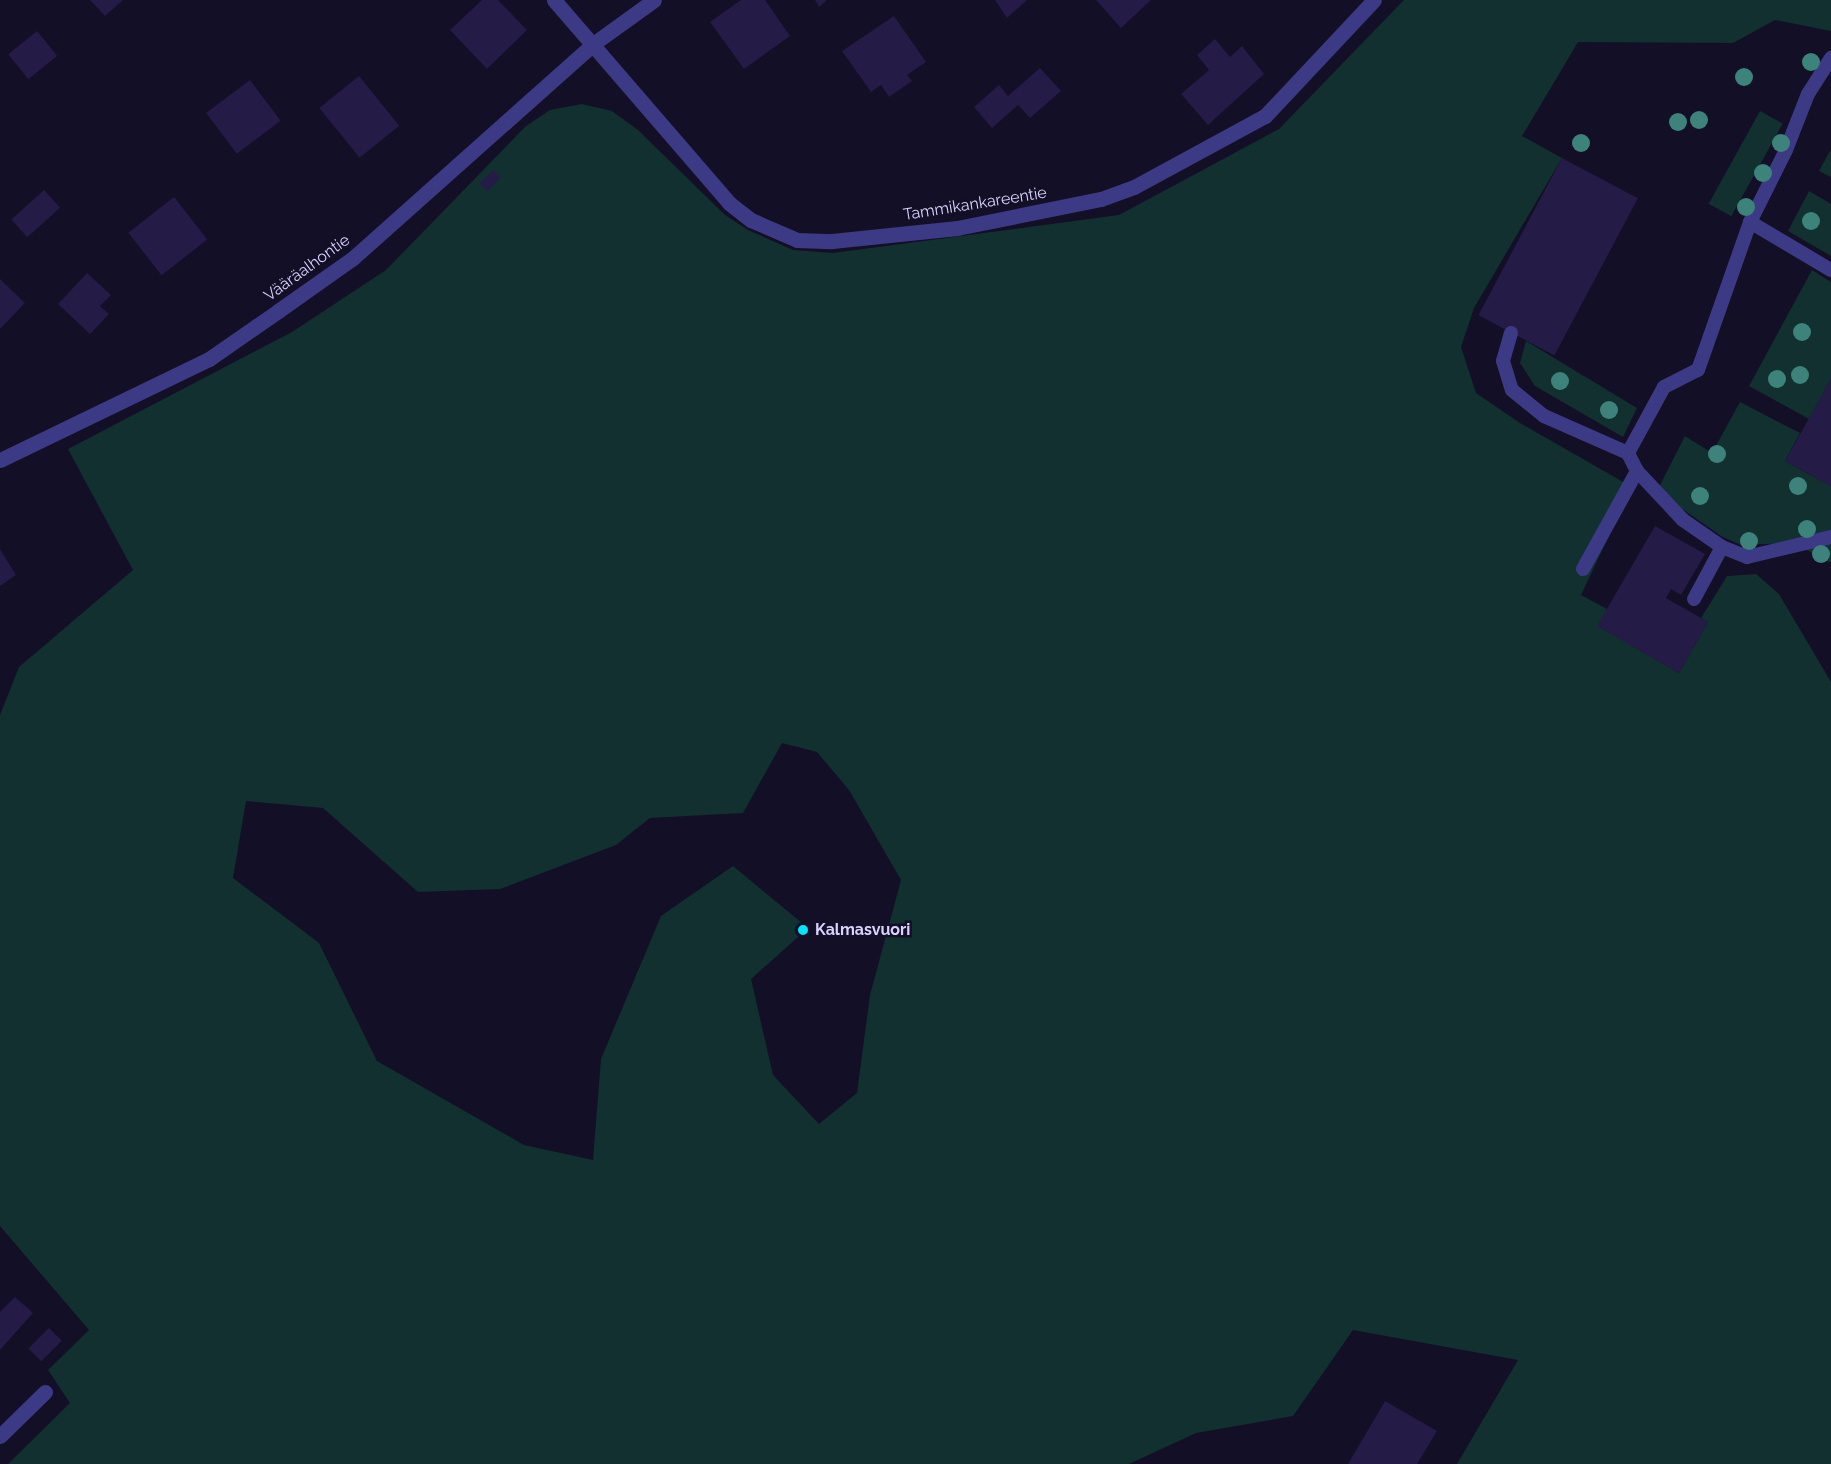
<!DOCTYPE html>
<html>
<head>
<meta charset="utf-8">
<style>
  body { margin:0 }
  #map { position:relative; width:1831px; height:1464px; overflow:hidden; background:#130f26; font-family:Raleway,sans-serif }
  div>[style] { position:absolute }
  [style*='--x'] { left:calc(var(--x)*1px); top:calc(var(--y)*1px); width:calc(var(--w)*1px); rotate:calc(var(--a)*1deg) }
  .green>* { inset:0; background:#12302f; transform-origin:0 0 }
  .building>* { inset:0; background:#241b47; transform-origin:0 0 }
  .lane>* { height:14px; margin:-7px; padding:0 7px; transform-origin:7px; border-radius:7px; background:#3d3a85 }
  .street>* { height:15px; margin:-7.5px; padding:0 7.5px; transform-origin:7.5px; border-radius:7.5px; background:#3d3a85 }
  .trees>* { width:18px; height:18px; margin:-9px; border-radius:50%; background:#3d827b }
  .dots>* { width:16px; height:16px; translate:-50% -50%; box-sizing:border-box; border:3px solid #130f26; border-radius:50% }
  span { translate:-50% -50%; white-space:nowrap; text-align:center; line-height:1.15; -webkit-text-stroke:5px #130f26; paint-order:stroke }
  .street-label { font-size:16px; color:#d9d4ff }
  .poi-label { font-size:16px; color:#d9d4ff; font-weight:700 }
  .left { translate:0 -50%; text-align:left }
</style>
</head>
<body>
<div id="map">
  <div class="green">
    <i style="clip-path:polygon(evenodd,1404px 0,1831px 0,1831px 31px,1775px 20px,1733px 43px,1578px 42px,1522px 136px,1562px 158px,1474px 308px,1461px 347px,1476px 393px,1520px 423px,1632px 487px,1581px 595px,1607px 609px,1598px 626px,1679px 673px,1708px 622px,1701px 618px,1727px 576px,1756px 574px,1779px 594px,1831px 682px,1831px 1464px,1457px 1464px,1518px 1360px,1353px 1330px,1293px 1416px,1196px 1433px,1129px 1464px,8px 1464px,70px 1403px,48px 1370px,89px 1330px,0 1226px,0 715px,19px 667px,133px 570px,68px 449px,292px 332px,386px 270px,526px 126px,550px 110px,582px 104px,612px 111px,638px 130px,725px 215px,748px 230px,793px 250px,833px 253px,1119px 215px,1279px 129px,1404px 0,782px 743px,817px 752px,849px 790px,901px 880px,870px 995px,857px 1093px,819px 1124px,773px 1075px,751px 979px,808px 928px,733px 866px,661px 916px,601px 1059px,593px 1160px,524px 1145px,377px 1061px,319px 943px,233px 878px,246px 801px,323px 808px,418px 892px,500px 889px,616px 845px,650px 818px,743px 813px,782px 743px)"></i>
    <i style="left:1760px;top:111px;width:26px;height:106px;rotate:29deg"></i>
    <i style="clip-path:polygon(1831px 149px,1831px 177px,1819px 171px)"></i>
    <i style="clip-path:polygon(1809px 191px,1831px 204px,1831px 256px,1788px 231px)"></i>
    <i style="clip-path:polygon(1812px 270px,1831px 282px,1831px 379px,1809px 419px,1749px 386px)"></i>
    <i style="clip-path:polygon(1526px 341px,1637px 408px,1623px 437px,1535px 386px,1520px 363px)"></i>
    <i style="clip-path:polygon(1740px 402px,1800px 433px,1785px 461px,1831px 486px,1831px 563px,1794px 543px,1741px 545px,1721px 536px,1657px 491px,1685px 436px,1712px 453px)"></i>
  </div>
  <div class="building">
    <i style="clip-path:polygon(90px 0,123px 0,105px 16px)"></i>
    <i style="clip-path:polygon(482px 0,498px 0,527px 30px,487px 69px,450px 30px)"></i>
    <i style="clip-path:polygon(741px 0,765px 0,790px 36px,744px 69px,710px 22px)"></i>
    <i style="clip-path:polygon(815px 0,827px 0,819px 7px)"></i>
    <i style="clip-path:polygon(995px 0,1027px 0,1007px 18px)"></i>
    <i style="clip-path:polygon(1096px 0,1151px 0,1121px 28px)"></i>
    <i style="clip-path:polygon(894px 16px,926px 62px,907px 75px,912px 81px,889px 97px,881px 85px,871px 92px,842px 51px)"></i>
    <i style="left:37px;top:31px;width:32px;height:37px;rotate:51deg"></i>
    <i style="clip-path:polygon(1215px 39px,1230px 57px,1242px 46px,1264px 74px,1208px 125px,1181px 94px,1209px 70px,1197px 55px)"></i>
    <i style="clip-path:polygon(1040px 68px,1061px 91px,1030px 118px,1018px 105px,992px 128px,974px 107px,999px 85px,1008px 96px)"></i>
    <i style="left:359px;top:76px;width:64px;height:51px;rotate:51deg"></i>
    <i style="left:250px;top:80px;width:51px;height:55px;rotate:53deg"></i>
    <i style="left:1562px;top:158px;width:86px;height:178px;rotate:28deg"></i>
    <i style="left:493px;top:170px;width:11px;height:19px;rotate:45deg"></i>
    <i style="left:44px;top:190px;width:24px;height:44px;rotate:48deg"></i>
    <i style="left:174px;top:197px;width:54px;height:58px;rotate:52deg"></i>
    <i style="clip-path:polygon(87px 273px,111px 295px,100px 306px,109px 314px,90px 334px,58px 304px)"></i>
    <i style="clip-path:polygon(0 279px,25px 303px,0 329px)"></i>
    <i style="clip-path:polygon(1831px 379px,1831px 486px,1785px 461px)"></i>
    <i style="clip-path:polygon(1655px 526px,1705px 554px,1681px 595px,1671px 589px,1666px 598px,1708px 622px,1679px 673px,1597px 626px)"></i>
    <i style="clip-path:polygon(0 549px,16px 575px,0 586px)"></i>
    <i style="clip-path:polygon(15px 1297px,33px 1313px,0 1350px,0 1312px)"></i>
    <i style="left:49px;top:1328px;width:18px;height:29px;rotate:45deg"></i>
    <i style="clip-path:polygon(1385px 1401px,1437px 1431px,1417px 1464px,1348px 1464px)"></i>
  </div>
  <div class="lane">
    <i style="--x:1750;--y:222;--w:94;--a:30.7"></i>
    <i style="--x:1511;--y:333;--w:29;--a:106"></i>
    <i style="--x:1503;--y:361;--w:30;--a:73"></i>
    <i style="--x:1512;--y:390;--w:41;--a:39.1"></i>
    <i style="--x:1544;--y:416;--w:92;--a:23.8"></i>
    <i style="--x:1637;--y:471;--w:67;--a:46.8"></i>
    <i style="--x:1683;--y:520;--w:47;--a:34.7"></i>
    <i style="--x:1722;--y:547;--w:27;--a:22"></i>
    <i style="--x:1747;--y:557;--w:86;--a:-13.4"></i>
    <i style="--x:1583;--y:569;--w:112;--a:-61.1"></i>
    <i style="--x:1637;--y:471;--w:20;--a:-117"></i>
    <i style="--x:1628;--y:453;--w:75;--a:-61.4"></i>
    <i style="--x:1664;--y:387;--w:38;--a:-27"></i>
    <i style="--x:1698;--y:370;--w:157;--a:-70.6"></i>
    <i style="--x:1750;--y:222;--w:80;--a:-63.4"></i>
    <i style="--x:1786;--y:150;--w:60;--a:-68.6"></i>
    <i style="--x:1808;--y:94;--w:43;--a:-57.4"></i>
    <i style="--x:1694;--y:599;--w:59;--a:-61.7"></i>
  </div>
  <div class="street">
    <i style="--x:554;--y:0;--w:268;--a:49.2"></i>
    <i style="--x:729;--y:203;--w:28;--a:38"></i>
    <i style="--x:751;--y:220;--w:50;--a:23.5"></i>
    <i style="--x:797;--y:240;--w:35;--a:2"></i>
    <i style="--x:832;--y:241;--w:126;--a:-5.9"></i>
    <i style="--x:957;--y:228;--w:147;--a:-11.4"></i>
    <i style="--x:1101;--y:199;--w:35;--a:-20"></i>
    <i style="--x:1134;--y:187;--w:149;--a:-28.5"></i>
    <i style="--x:1265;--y:116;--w:159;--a:-46.8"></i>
    <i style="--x:0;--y:460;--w:232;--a:-25.8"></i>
    <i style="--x:209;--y:359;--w:84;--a:-34.8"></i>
    <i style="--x:278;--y:311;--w:92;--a:-35.2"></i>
    <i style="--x:353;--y:258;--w:322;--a:-41.7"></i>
    <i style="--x:593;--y:44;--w:75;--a:-35.8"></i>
    <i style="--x:0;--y:1436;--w:63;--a:-44.4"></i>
  </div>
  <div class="trees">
    <i style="left:1811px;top:62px"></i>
    <i style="left:1744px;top:77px"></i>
    <i style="left:1699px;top:120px"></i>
    <i style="left:1678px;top:122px"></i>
    <i style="left:1581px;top:143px"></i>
    <i style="left:1781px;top:143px"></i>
    <i style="left:1763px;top:173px"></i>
    <i style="left:1746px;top:207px"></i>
    <i style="left:1811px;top:221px"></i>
    <i style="left:1802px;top:332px"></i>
    <i style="left:1800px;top:375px"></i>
    <i style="left:1777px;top:379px"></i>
    <i style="left:1560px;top:381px"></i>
    <i style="left:1609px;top:410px"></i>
    <i style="left:1717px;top:454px"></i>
    <i style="left:1798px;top:486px"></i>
    <i style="left:1700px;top:496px"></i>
    <i style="left:1807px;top:529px"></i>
    <i style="left:1749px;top:541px"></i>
    <i style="left:1821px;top:554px"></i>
  </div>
  <div class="dots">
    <i style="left:803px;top:930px;background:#00e5ff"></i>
  </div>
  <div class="street-label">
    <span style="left:975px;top:204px;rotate:-9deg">Tammikankareentie</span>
    <span style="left:307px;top:268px;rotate:-36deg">Vääräalhontie</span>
  </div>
  <div class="poi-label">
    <span class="left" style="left:815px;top:930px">Kalmasvuori</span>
  </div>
</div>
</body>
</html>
